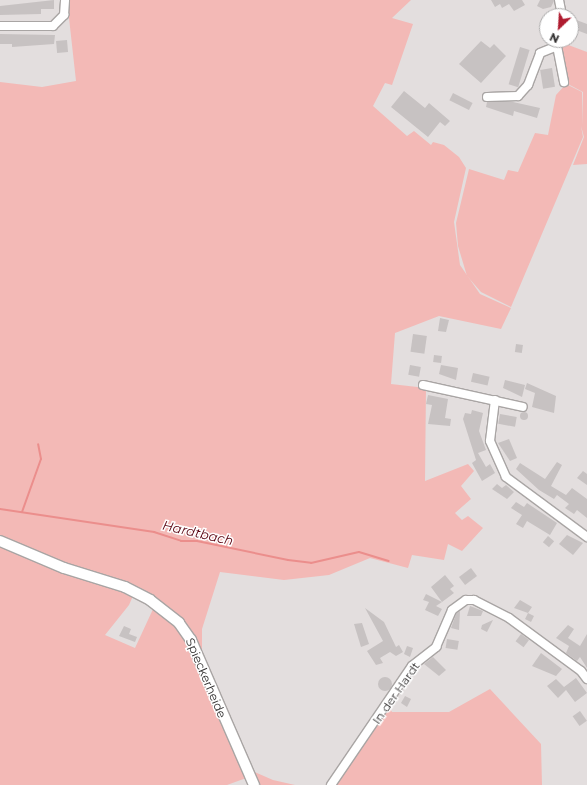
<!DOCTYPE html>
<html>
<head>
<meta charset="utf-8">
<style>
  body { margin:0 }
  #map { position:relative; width:587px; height:785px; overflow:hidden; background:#e3dede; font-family:Montserrat,sans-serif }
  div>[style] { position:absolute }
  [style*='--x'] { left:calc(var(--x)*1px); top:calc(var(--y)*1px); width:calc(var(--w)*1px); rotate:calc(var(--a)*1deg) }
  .green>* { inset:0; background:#f3b9b6 }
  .stream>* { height:2px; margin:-1px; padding:0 1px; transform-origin:1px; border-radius:1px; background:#eb8e8c }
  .building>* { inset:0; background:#c7c2c2; transform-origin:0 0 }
  .round { border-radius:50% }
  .roads { filter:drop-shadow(1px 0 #a9a5a4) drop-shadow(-1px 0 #a9a5a4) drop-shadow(0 1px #a9a5a4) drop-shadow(0 -1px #a9a5a4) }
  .minor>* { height:8px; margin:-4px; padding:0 4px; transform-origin:4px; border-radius:4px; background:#fff }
  .major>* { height:10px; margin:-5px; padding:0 5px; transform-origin:5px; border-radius:5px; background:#fff }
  span { translate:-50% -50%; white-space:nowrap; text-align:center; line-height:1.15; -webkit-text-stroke:3px #fff; paint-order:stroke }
  .street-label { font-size:12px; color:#323030 }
  .water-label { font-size:13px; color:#5a0512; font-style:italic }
  .north { position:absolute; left:539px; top:8px; width:40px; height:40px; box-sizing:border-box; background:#fff; border:1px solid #adacac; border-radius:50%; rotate:205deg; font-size:11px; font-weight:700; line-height:16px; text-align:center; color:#323030 }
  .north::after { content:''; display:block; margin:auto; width:14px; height:18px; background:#af1b2f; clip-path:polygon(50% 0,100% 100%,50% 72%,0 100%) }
</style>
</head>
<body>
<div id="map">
  <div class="green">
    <i style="clip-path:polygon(67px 0,411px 0,392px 18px,413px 24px,392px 85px,385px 83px,373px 106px,407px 136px,414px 131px,431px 145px,433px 142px,444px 145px,459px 157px,466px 168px,454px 222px,460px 265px,480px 294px,511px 308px,501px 329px,439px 316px,395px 333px,391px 384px,426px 388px,425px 481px,468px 464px,474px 471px,461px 486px,471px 499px,455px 513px,462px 520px,468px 516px,483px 528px,462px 551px,448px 544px,444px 560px,412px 555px,408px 568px,370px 558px,329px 575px,284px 580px,220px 572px,202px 629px,202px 659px,193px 638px,136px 589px,129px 605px,105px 635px,135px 648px,154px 607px,176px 626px,189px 643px,210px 698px,249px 777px,227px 785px,0 785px,0 82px,42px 87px,76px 81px)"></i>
    <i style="clip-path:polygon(563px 43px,587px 52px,587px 164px,573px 165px,584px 137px,581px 126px,583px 137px,511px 307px,481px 292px,467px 276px,458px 246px,456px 223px,469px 169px,504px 180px,508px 170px,518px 172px,535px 133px,548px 135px,556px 95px,566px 84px,582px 92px,582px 125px,583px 92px,566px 83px,559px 50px)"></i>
    <i style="clip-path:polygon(490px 689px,541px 744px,542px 785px,332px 785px,389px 707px,392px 712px,449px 712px)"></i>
    <i style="clip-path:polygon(252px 771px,273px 780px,295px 785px,258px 785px)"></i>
  </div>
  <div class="stream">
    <i style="--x:0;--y:509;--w:156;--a:8.5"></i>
    <i style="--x:154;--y:532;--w:28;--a:18"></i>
    <i style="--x:181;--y:541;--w:16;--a:0"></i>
    <i style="--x:197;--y:541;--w:93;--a:11.8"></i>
    <i style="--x:288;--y:560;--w:23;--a:7"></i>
    <i style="--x:311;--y:563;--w:49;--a:-12.9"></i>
    <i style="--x:359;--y:552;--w:31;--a:17"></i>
    <i style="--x:22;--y:512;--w:56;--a:-70.3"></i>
    <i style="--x:41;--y:459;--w:15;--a:-101"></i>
  </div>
  <div class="building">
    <i style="clip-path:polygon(54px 0,54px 9px,41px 9px,41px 14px,0 15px,0 6px)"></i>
    <i style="clip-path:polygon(491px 0,522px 0,525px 5px,514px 11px,509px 4px,502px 8px,500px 4px,495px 7px)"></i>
    <i style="clip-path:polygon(540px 0,554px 0,554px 1px,551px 7px,543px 9px,537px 6px)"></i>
    <i style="clip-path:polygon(571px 18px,587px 24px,587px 34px,571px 28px)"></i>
    <i style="clip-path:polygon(0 34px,55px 35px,54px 44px,12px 47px,12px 44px,0 44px)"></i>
    <i style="left:67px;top:40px;width:12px;height:11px;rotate:85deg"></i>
    <i style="clip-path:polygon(481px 41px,490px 48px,494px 44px,506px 56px,481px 83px,459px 64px)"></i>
    <i style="left:520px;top:47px;width:10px;height:39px;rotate:17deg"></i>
    <i style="left:552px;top:68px;width:19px;height:12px;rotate:81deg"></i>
    <i style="clip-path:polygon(404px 91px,425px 108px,429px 103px,450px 121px,445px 126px,440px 122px,428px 137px,391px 107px)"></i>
    <i style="left:453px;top:93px;width:22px;height:8px;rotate:27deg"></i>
    <i style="clip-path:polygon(487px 102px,513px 102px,540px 108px,537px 118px,514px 111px,513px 116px,486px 107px)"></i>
    <i style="clip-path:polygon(440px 318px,449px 320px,446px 332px,438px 331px)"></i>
    <i style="left:413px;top:334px;width:14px;height:18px;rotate:8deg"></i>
    <i style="left:516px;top:344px;width:7px;height:8px;rotate:8deg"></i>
    <i style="left:434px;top:355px;width:8px;height:7px;rotate:7deg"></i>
    <i style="left:410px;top:365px;width:11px;height:10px;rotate:10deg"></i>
    <i style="clip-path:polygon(441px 365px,458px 368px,456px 380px,439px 374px)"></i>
    <i style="left:473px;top:373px;width:17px;height:9px;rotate:13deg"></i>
    <i style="clip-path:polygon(505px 380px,525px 385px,522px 397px,503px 388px)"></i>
    <i style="clip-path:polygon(527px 383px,556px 396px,554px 413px,532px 407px,535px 393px,525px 389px)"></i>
    <i style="clip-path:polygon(428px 395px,448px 399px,445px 418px,451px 419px,450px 426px,428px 424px,432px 405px,426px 404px)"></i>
    <i style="clip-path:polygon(472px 410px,483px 413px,479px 431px,486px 450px,478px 453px,486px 467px,490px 464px,495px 473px,482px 481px,472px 463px,476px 460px,463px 419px,465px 413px,471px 414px)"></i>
    <i class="round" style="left:520px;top:412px;width:8px;height:8px"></i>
    <i style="left:500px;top:414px;width:17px;height:10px;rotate:10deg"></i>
    <i style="clip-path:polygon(509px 439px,517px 458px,510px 461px,498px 443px)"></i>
    <i style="clip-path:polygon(557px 462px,562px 465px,551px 486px,566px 495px,572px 488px,587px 499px,587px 518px,577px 510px,574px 514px,565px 508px,569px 504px,557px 495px,554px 499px,539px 490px,516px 469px,520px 463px,545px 479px)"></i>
    <i style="clip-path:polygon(583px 471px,587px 474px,587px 485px,577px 478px)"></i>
    <i style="clip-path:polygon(497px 484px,502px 488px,506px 485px,514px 492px,507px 499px,492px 489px)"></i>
    <i style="clip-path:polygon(516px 502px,524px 507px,527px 503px,557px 523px,550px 535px,527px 521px,523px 528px,516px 524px,522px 515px,511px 508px)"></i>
    <i style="clip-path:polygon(567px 535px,583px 543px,573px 555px,559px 544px)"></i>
    <i style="left:548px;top:536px;width:8px;height:8px;rotate:40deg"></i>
    <i style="left:471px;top:568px;width:10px;height:15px;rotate:53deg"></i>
    <i style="clip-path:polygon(445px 575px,454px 586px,450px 589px,454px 593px,442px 602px,431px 587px)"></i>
    <i style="clip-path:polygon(426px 594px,442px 602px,436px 606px,442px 609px,438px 616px,425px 610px,429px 602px,423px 600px)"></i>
    <i style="clip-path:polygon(520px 600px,532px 607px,528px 613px,534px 616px,531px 622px,525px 619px,528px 613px,514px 608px)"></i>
    <i style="clip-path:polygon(470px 606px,483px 611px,481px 616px,467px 616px)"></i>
    <i style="clip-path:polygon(365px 608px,384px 622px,396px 647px,399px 645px,403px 652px,396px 656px,390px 652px,380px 658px,383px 663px,376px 665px,367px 651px,383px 641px)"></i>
    <i style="clip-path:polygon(460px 611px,459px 630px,451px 628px,456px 614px)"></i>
    <i style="clip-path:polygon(493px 620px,487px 632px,481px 629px,482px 625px)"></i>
    <i style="clip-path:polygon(362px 623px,369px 644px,361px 647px,354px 624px)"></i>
    <i style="clip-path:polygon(568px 625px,574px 629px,568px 638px,580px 646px,587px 634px,587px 668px,580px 657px,577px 661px,566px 653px,569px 646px,556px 638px)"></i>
    <i style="clip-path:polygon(124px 626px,131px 629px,129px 634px,137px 637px,135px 642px,119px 636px)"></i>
    <i style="left:521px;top:634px;width:10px;height:9px;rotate:37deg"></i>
    <i style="left:447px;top:639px;width:12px;height:9px;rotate:9deg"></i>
    <i style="clip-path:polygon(407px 646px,413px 648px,410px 657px,404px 654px)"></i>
    <i style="clip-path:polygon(541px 653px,562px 669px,556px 676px,532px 666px)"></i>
    <i style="clip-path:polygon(433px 657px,446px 670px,439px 676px,424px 664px)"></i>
    <i class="round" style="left:378px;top:677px;width:14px;height:14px"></i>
    <i style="clip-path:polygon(576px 678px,587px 693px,575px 702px,566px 690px,558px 698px,547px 686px,556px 679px,564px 687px)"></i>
    <i style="clip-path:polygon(405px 696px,411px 699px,407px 707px,401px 703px)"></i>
    <i style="left:580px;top:711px;width:12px;height:9px;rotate:55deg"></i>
  </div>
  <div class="roads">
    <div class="minor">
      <i style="--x:559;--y:0;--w:16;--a:79"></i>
      <i style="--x:0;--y:26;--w:53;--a:0"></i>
      <i style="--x:53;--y:26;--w:16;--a:-45"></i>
      <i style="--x:64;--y:15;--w:15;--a:-86"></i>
      <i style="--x:559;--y:40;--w:6;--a:108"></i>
      <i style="--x:557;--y:46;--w:37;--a:79"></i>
      <i style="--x:487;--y:97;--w:31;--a:-2"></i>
      <i style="--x:518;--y:96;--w:15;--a:-48"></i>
      <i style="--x:528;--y:85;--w:34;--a:-69"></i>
      <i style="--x:540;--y:53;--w:18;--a:-22"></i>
      <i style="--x:423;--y:385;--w:102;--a:12.4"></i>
      <i style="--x:495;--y:400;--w:41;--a:97"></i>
      <i style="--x:490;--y:441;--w:39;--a:66"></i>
      <i style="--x:506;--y:477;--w:101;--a:36.5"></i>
      <i style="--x:331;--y:785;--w:144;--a:-55.8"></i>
      <i style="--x:412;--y:666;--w:31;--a:-38"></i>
      <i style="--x:436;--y:647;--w:40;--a:-66.6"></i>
      <i style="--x:452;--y:610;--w:17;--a:-36"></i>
      <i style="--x:466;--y:600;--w:8;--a:0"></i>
      <i style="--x:474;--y:600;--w:39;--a:27"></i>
      <i style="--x:509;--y:618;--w:89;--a:36.4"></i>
      <i style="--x:581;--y:671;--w:10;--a:53"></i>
    </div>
    <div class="major">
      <i style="--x:0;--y:541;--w:69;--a:22.9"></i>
      <i style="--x:64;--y:568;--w:64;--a:17.3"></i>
      <i style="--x:125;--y:587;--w:28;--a:27"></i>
      <i style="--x:150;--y:600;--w:37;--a:38"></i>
      <i style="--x:179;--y:623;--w:21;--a:55"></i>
      <i style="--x:191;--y:640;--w:158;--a:66.5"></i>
    </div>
  </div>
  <div class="street-label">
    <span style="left:206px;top:678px;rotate:67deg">Spieckerheide</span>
    <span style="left:396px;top:693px;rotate:-55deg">In der Hardt</span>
  </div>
  <div class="water-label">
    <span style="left:198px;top:533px;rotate:13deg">Hardtbach</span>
  </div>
  <div class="north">N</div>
</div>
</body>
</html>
